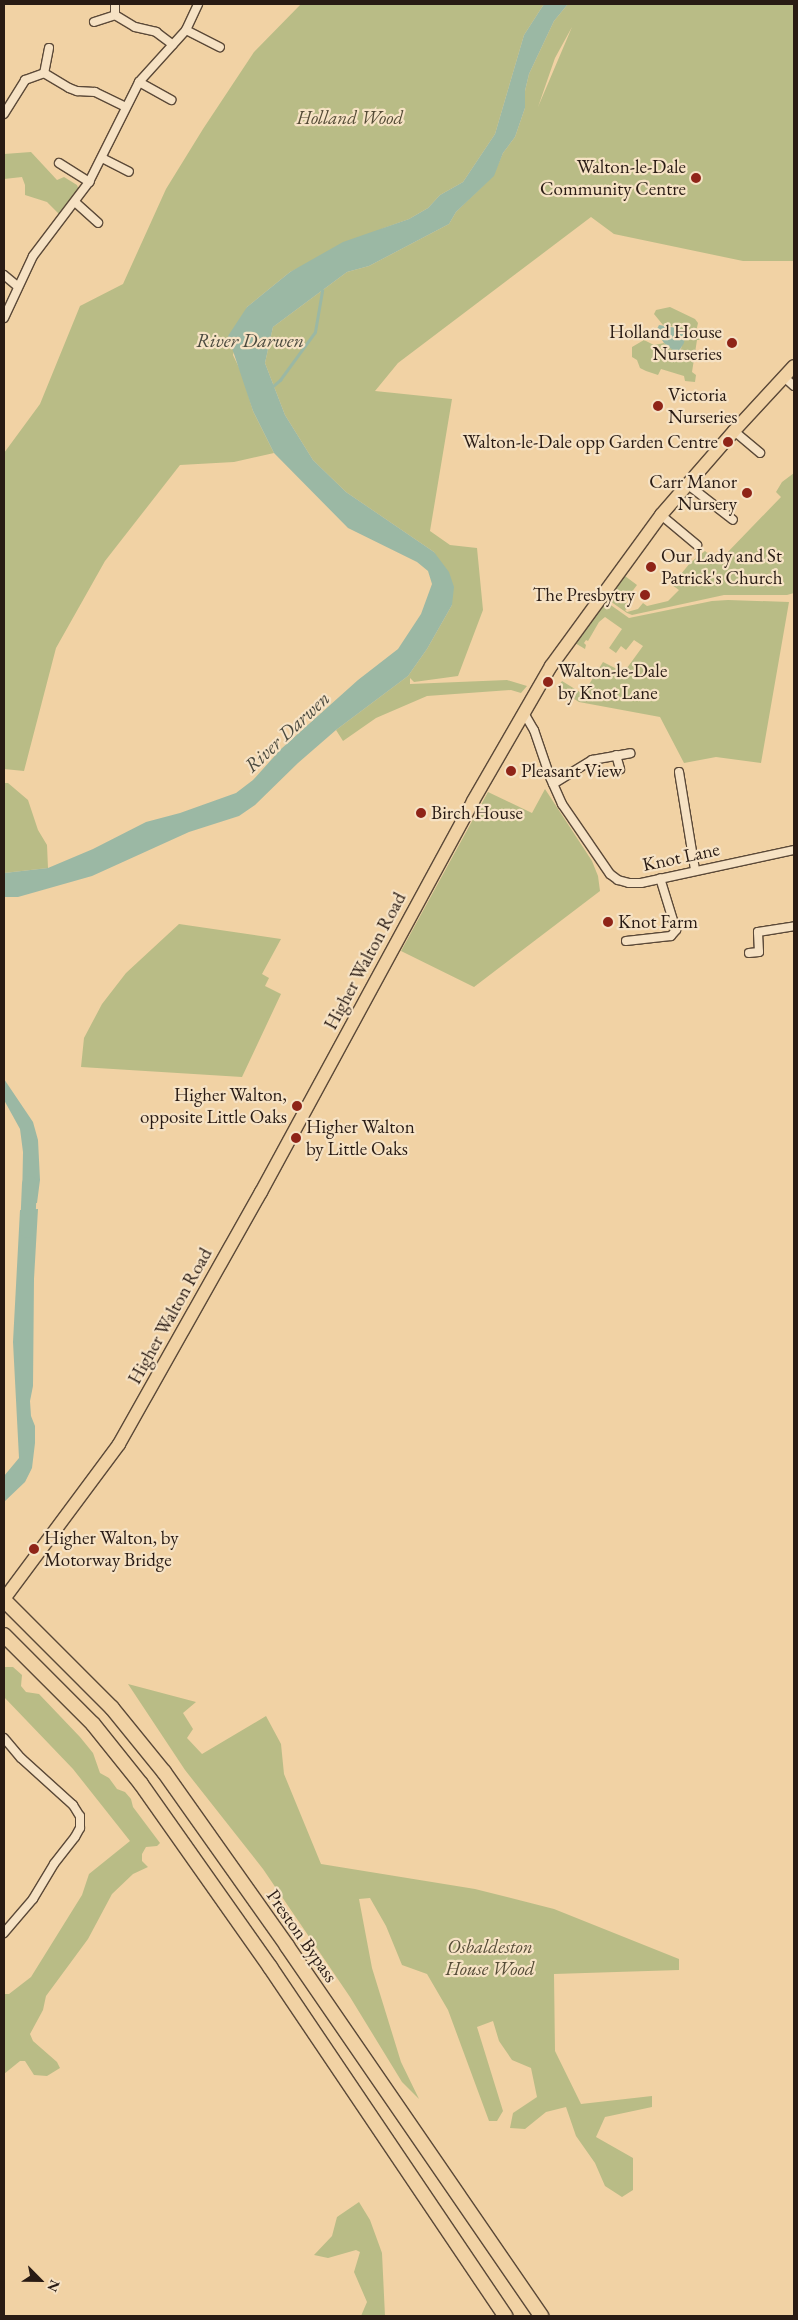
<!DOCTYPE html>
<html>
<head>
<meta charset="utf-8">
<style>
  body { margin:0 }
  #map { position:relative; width:798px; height:2320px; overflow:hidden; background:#f1d2a4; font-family:"EB Garamond",serif }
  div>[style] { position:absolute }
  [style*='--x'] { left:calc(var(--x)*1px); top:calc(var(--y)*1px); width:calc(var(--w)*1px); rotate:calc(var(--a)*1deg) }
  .green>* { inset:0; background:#b9bc86 }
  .water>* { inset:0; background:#9bb8a4 }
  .stream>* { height:2.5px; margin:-1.25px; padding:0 1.25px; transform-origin:1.25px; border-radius:1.25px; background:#9bb8a4 }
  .river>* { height:15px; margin:-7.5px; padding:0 7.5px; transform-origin:7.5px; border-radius:7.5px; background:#9bb8a4 }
  .roads { filter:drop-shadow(1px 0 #5b4938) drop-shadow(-1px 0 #5b4938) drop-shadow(0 1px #5b4938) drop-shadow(0 -1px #5b4938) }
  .minor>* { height:8px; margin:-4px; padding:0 4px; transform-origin:4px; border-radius:4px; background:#f6e2c4 }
  .primary>* { height:12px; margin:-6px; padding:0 6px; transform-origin:6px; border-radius:6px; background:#f1d2a4 }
  .motorway>* { height:14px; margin:-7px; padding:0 7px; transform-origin:7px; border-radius:7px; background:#f1d2a4 }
  .dots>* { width:14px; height:14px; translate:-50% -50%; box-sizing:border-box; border:2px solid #f6e2c4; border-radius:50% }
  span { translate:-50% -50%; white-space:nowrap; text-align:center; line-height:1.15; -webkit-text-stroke:4.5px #f6e2c4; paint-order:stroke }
  .park-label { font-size:19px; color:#544b36; font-style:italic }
  .poi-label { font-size:19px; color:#291b14 }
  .right { translate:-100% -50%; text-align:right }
  .left { translate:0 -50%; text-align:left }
  .street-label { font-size:19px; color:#291b14 }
  .water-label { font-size:20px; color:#4b4a3f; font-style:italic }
  .frame { position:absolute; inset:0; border:5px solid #291b14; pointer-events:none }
  .north { position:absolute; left:15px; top:2255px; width:50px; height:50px; -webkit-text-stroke:4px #f6e2c4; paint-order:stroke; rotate:113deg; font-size:14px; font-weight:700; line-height:20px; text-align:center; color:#291b14 }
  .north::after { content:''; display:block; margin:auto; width:18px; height:22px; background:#291b14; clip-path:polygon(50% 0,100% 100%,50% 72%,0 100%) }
</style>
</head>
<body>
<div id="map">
  <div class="green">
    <i style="clip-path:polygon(301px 4px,544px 4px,524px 35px,495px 134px,463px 182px,440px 195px,428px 208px,409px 219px,384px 228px,290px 272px,247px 307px,233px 355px,242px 374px,253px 411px,274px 453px,234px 462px,180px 465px,105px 561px,56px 648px,24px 771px,4px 769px,4px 453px,40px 404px,80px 306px,123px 284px,166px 189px,203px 129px,254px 52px)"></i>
    <i style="clip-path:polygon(evenodd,568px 4px,794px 4px,794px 261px,743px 261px,614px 234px,591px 217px,398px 363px,375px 391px,452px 399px,430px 531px,450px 545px,477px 548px,483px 610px,458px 676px,414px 682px,410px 678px,410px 684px,507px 680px,527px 686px,521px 693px,511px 690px,427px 696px,376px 718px,343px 741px,336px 730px,408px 676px,427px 649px,452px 605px,434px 552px,346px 492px,313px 460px,285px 415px,265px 363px,273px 327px,347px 272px,369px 266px,449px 224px,456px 212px,493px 176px,503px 153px,515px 137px,525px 108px,525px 91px,529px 74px,554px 21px,568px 4px,572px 27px,538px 107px,555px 58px,572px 27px)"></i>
    <i style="clip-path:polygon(31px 152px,57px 180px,64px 177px,77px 185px,79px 190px,60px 215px,47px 202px,25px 195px,25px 185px,22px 177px,4px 179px,4px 154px)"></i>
    <i style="clip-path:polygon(670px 307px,695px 319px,698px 323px,696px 332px,703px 335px,702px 340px,697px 340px,692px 372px,696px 375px,695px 382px,685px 381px,684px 376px,661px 369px,658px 375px,646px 371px,640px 368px,637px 360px,632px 357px,632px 347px,644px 340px,654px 345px,664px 343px,674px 351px,681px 349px,685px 334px,678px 327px,663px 325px,654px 314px,656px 310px)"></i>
    <i style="clip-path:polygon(794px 473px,794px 593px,787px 595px,724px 595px,632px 615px,627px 613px,607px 599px,625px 576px,637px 585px,625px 601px,631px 607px,625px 610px,627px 612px,638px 609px,643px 603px,647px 606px,668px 601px,679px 590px,672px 585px,690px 563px,705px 551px,712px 557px,724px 556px,781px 497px,776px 492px,782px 482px)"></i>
    <i style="clip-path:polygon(728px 600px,789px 602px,761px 763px,716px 757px,684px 763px,660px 717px,579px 702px,557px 688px,562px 681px,583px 694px,603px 662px,621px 671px,624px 667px,627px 668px,643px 646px,634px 640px,626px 650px,621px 646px,616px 653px,609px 648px,622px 629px,605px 617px,599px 622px,588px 641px,586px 640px,584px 643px,586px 645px,585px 649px,575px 643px,605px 601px,629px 618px,712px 601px)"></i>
    <i style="clip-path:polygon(4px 783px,8px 783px,28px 800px,38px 830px,47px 845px,48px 868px,4px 873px)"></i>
    <i style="clip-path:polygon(545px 789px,592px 861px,598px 876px,600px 891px,474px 987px,401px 951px,488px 792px,532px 813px)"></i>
    <i style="clip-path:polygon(179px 924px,281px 939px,262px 974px,269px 978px,265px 986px,281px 994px,242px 1077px,81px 1067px,84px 1038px,102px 1004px,126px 973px)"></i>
    <i style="clip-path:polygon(4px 1667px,13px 1667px,22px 1675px,21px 1686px,26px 1692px,39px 1694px,80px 1737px,93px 1753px,100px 1773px,109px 1778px,117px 1789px,125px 1792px,131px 1799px,133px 1807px,160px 1843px,157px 1846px,146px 1847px,142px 1854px,142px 1861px,148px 1867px,133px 1874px,112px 1894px,88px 1939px,46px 1996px,43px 2010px,30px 2034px,33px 2041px,57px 2062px,60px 2068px,47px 2076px,34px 2075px,25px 2061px,20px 2061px,4px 2074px,4px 1994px,9px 1994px,31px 1977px,82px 1895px,89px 1874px,130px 1841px,73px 1769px,4px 1697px)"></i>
    <i style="clip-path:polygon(128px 1684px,196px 1702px,183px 1713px,193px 1729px,187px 1738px,202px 1754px,266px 1716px,281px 1744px,284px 1774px,321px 1864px,475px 1889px,554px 1909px,679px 1959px,679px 1970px,554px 1974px,555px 2051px,581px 2104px,652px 2096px,652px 2107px,605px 2117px,596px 2137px,633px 2158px,633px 2190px,622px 2197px,605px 2186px,595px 2163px,576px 2136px,566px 2107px,546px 2112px,525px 2129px,510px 2128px,513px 2113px,537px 2097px,531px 2068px,512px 2060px,499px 2041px,493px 2021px,477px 2027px,503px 2111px,497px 2121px,489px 2121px,448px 2010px,427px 1974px,402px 1965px,386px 1926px,370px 1898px,359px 1899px,372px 1968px,401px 2062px,419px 2099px,402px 2082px,350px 1997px,263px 1869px,185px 1770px)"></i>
    <i style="clip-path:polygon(359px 2202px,370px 2220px,382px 2253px,385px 2316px,361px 2316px,367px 2302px,354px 2272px,360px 2252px,356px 2250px,328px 2258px,314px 2255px,332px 2236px,337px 2217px)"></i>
  </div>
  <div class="water">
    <i style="clip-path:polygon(544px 4px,568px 4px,554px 21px,529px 74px,525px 91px,525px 108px,515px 137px,503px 153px,494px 176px,456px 212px,449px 224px,369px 266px,347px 272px,273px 327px,265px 363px,285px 415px,313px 460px,346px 492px,434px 552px,449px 572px,454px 587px,452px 605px,427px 649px,408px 676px,336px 730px,298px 763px,255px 805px,239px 816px,189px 832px,92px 876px,18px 897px,4px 897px,4px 873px,48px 868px,93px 849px,146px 822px,180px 813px,236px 793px,253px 780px,281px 749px,358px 680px,398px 649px,421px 614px,432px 584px,428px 571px,417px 562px,348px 528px,274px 453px,253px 411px,228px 336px,247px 307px,290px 272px,343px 242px,409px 219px,428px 208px,440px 195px,463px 182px,495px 134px,524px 35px)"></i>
    <i style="clip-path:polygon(659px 325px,683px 329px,685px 334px,684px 343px,679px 351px,674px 351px,664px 343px,656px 331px)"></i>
    <i style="clip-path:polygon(4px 1079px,33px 1122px,38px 1140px,40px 1180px,37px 1203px,22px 1203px,23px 1152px,20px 1129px,4px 1100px)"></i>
    <i style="clip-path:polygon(38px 1209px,34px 1279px,33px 1386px,30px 1401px,31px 1416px,35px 1426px,35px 1443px,32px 1468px,25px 1482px,4px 1502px,4px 1476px,19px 1458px,13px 1342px,20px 1210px)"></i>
  </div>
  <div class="stream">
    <i style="--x:272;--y:387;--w:11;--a:-41"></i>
    <i style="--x:280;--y:380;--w:59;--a:-53.9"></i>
    <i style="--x:315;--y:332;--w:42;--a:-80.3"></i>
  </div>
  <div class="river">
    <i style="--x:27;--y:1230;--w:47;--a:-87.6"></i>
  </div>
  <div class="roads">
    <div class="minor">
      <i style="--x:115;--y:4;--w:11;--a:90"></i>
      <i style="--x:115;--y:15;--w:23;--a:31"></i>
      <i style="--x:135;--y:27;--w:22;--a:13"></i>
      <i style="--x:156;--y:32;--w:21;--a:37"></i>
      <i style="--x:94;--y:22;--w:22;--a:-18"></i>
      <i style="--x:186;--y:30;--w:38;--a:27"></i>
      <i style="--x:49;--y:48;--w:25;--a:101"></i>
      <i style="--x:44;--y:73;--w:29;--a:31"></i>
      <i style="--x:69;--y:88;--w:9;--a:21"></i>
      <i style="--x:77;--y:91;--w:18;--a:3"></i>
      <i style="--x:95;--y:92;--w:34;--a:26"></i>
      <i style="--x:139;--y:82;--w:37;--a:29"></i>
      <i style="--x:4;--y:114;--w:40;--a:-58"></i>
      <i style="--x:25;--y:80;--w:20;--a:-20"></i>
      <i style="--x:102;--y:158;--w:30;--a:27"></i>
      <i style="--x:59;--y:163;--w:36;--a:32"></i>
      <i style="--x:75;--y:202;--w:31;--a:42"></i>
      <i style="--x:4;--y:275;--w:17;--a:40"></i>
      <i style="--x:4;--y:318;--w:68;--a:-64.9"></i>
      <i style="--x:33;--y:256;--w:93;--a:-52.9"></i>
      <i style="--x:89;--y:182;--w:112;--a:-63.4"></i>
      <i style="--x:139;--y:82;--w:70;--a:-47.9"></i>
      <i style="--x:186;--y:30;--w:29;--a:-65"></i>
      <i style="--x:784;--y:377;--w:13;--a:42"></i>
      <i style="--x:734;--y:431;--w:34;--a:40"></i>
      <i style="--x:687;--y:484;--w:58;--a:38"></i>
      <i style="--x:661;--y:515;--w:47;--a:39.8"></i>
      <i style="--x:524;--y:713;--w:20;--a:60"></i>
      <i style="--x:534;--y:730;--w:50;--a:71.2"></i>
      <i style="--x:550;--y:777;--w:30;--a:66"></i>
      <i style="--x:562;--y:804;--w:85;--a:55.6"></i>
      <i style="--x:610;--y:874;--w:10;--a:37"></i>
      <i style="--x:618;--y:880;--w:11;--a:15"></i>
      <i style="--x:629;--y:883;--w:12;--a:0"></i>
      <i style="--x:641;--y:883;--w:157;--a:-12.2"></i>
      <i style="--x:616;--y:755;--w:15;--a:74"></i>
      <i style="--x:679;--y:772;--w:99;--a:80.7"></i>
      <i style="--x:553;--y:784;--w:46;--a:-31.6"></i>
      <i style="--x:592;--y:760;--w:39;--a:-10"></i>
      <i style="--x:626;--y:941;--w:45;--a:-6.3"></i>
      <i style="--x:671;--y:936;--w:8;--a:-50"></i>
      <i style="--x:676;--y:930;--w:54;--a:-107.1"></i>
      <i style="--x:749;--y:953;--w:10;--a:-6"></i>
      <i style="--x:759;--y:952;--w:20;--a:-93"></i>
      <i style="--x:758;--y:932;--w:36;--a:-9"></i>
      <i style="--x:4;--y:1738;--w:26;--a:50"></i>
      <i style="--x:21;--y:1758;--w:70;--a:42.1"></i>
      <i style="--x:73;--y:1805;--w:13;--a:58"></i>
      <i style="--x:80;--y:1816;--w:12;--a:90"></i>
      <i style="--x:80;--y:1828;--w:10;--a:119"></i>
      <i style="--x:75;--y:1837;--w:34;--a:128"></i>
      <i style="--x:54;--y:1864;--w:41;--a:121"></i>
      <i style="--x:33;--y:1899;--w:45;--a:130.5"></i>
    </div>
    <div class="primary">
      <i style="--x:4;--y:1599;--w:193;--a:-53.4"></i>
      <i style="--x:119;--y:1444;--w:289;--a:-60.6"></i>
      <i style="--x:261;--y:1192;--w:445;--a:-61.5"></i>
      <i style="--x:473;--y:801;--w:156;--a:-60"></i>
      <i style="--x:551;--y:666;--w:187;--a:-53.9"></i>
      <i style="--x:661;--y:515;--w:111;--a:-49"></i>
      <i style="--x:734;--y:431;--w:88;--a:-47.3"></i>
    </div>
    <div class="motorway">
      <i style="--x:4;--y:1600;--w:153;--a:45"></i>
      <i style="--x:112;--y:1708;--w:82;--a:50.9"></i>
      <i style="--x:164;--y:1772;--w:213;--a:54.7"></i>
      <i style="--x:287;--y:1946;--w:449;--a:55.5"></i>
      <i style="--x:4;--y:1635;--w:126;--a:45"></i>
      <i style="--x:93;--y:1724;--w:77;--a:51.3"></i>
      <i style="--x:141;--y:1784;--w:224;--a:54.8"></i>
      <i style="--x:270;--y:1967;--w:421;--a:56"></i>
    </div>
  </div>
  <div class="dots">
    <i style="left:696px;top:178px;background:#8f2418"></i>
    <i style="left:732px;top:343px;background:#8f2418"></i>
    <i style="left:658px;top:406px;background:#8f2418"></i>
    <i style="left:728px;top:442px;background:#8f2418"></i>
    <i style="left:747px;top:493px;background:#8f2418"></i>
    <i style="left:651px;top:567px;background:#8f2418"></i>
    <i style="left:645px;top:595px;background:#8f2418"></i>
    <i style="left:548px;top:682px;background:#8f2418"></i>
    <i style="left:511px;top:771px;background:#8f2418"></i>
    <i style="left:421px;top:813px;background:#8f2418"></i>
    <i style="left:608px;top:922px;background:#8f2418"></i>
    <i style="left:297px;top:1106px;background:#8f2418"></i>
    <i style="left:296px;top:1138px;background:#8f2418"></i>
    <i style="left:34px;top:1549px;background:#8f2418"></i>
  </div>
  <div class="park-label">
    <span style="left:350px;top:118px">Holland Wood</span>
    <span style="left:490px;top:1958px">Osbaldeston<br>House Wood</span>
  </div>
  <div class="poi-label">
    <span class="right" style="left:686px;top:178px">Walton-le-Dale<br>Community Centre</span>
    <span class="right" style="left:722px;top:343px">Holland House<br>Nurseries</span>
    <span class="left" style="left:668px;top:406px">Victoria<br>Nurseries</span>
    <span class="right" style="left:718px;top:442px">Walton-le-Dale opp Garden Centre</span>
    <span class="right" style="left:737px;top:493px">Carr Manor<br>Nursery</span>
    <span class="left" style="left:661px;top:567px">Our Lady and St<br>Patrick's Church</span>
    <span class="right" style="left:635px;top:595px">The Presbytry</span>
    <span class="left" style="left:558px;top:682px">Walton-le-Dale<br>by Knot Lane</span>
    <span class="left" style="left:521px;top:771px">Pleasant View</span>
    <span class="left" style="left:431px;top:813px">Birch House</span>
    <span class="left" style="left:618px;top:922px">Knot Farm</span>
    <span class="right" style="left:287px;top:1106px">Higher Walton,<br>opposite Little Oaks</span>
    <span class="left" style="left:306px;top:1138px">Higher Walton<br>by Little Oaks</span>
    <span class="left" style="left:44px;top:1549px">Higher Walton, by<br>Motorway Bridge</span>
  </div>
  <div class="street-label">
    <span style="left:681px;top:857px;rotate:-12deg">Knot Lane</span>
    <span style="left:365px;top:961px;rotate:-62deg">Higher Walton Road</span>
    <span style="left:170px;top:1316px;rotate:-61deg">Higher Walton Road</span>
    <span style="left:302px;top:1936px;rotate:55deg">Preston Bypass</span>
  </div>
  <div class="water-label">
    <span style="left:250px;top:340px">River Darwen</span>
    <span style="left:287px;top:732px;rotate:-43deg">River Darwen</span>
  </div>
  <div class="frame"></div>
  <div class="north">N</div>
</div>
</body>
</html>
